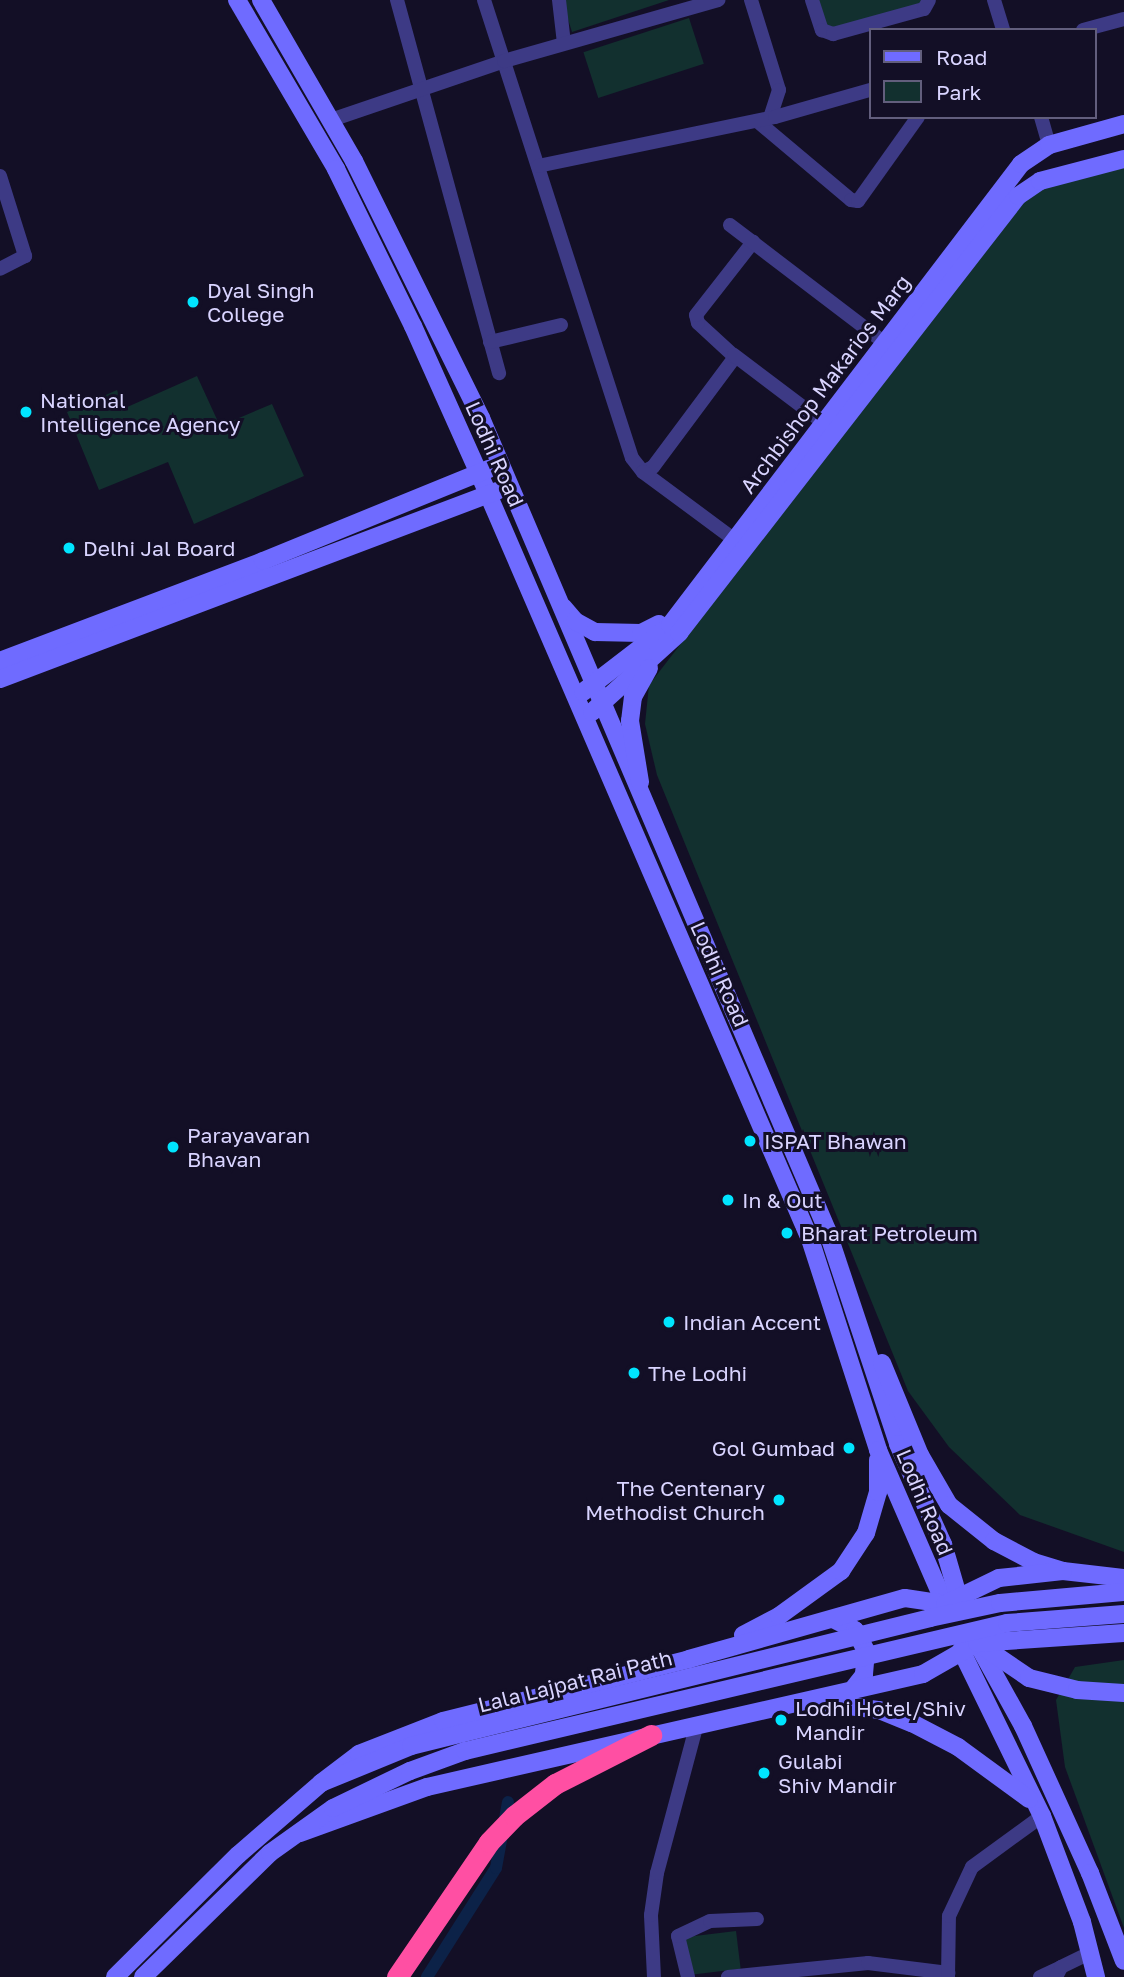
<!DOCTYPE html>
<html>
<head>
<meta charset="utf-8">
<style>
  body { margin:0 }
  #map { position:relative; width:1124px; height:1977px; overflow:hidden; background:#130f26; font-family:"Golos Text",sans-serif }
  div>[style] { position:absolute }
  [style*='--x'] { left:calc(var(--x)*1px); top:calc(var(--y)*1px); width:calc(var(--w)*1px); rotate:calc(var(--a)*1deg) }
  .green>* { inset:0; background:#12302f; transform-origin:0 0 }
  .canal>* { height:12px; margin:-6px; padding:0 6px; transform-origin:6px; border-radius:6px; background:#0c2248 }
  .street>* { height:14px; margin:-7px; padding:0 7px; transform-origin:7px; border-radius:7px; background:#3d3a85 }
  .secondary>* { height:18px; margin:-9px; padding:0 9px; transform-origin:9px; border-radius:9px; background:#6f6bff }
  .highway>* { height:21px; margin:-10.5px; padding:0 10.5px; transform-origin:10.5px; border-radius:10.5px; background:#ff4fa3 }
  .secondary-bridge>* { height:18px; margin:-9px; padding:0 9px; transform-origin:9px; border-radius:9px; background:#6f6bff }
  .dots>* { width:19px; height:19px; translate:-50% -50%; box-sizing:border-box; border:4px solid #130f26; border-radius:50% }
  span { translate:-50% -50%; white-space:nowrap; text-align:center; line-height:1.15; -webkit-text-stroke:6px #130f26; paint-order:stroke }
  .poi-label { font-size:21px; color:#d9d4ff }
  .left { translate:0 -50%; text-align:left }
  .right { translate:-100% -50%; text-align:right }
  .street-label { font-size:21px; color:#d9d4ff }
  .legend { position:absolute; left:869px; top:28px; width:228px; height:91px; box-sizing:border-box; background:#130f26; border:2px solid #625e7d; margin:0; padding:9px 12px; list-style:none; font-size:21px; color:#d9d4ff }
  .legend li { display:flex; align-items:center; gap:14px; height:35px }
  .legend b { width:35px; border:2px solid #625e7d }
</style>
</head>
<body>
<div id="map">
  <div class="green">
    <i style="clip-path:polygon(562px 0,669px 0,572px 32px)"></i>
    <i style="clip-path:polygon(817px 0,922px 0,923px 3px,829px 31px)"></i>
    <i style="left:689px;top:18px;width:48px;height:111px;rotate:72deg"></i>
    <i style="clip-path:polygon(1124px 164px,1124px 1552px,1020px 1515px,949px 1447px,908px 1391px,657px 775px,645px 724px,649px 685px,1019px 205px,1052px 182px)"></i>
    <i style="clip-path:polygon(197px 376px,220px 426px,272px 404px,304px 476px,194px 524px,168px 462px,99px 490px,67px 412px,117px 390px,125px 408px)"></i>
    <i style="clip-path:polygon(1124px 1660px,1124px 1928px,1065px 1767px,1056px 1700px,1075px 1667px)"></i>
    <i style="left:736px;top:1931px;width:38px;height:54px;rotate:83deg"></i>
  </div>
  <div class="canal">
    <i style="--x:427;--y:1977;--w:129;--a:-57.7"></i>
    <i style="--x:496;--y:1868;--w:67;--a:-79.7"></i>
  </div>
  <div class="street">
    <i style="--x:397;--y:0;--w:387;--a:74.7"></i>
    <i style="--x:484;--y:0;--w:481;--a:72.1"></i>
    <i style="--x:632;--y:458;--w:18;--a:52"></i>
    <i style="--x:643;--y:472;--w:11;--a:-27"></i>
    <i style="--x:653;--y:467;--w:137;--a:-53.3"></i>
    <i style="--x:735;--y:357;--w:50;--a:-137.4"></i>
    <i style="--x:698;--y:323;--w:8;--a:-104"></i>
    <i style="--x:696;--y:315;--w:93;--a:-52"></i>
    <i style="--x:559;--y:0;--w:43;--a:83.4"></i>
    <i style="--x:751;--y:0;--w:94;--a:72.7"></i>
    <i style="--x:779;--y:90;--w:29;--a:108"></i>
    <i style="--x:812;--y:0;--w:32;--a:72"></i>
    <i style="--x:822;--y:30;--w:12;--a:20"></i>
    <i style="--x:833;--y:34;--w:94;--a:-15.4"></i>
    <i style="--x:924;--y:9;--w:10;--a:-61"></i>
    <i style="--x:994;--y:0;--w:31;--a:73"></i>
    <i style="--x:1083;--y:30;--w:42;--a:-15"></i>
    <i style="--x:1041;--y:117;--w:29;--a:74"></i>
    <i style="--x:331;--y:120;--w:183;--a:-18.8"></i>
    <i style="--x:504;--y:61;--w:223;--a:-15.9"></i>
    <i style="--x:757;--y:121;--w:123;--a:40"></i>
    <i style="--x:851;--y:200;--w:7;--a:8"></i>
    <i style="--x:858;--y:201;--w:103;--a:-54.5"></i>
    <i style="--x:538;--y:166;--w:242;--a:-11.7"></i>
    <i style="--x:775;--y:117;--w:99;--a:-15.9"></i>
    <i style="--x:0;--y:176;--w:84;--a:72.6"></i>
    <i style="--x:25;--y:256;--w:28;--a:153"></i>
    <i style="--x:730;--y:225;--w:205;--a:37.3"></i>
    <i style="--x:490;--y:342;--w:73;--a:-13.5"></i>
    <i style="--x:734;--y:355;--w:113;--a:37.1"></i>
    <i style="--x:643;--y:472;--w:114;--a:36.5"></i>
    <i style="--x:654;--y:1977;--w:62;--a:-92.8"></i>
    <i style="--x:651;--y:1915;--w:42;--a:-81.9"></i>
    <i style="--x:657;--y:1873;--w:154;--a:-75"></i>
    <i style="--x:688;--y:1977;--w:42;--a:-103.7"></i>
    <i style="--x:678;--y:1936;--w:35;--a:-25"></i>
    <i style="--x:710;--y:1921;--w:47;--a:-2.4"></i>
    <i style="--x:728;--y:1977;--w:141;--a:-5.7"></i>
    <i style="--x:868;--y:1963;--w:81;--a:7.1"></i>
    <i style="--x:948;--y:1977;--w:61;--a:-89.1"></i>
    <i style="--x:949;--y:1916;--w:54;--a:-64.9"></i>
    <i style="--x:972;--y:1867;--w:87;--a:-36.1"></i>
    <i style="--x:1040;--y:1977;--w:23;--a:-25"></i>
    <i style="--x:1056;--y:1977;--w:11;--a:-63"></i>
    <i style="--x:1061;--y:1967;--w:32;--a:-26"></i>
  </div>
  <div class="secondary">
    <i style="--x:237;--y:0;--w:196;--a:59.6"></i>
    <i style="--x:336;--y:169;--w:175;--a:63.9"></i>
    <i style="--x:413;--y:326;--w:184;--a:65.9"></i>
    <i style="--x:488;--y:494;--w:812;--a:66.63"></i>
    <i style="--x:810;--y:1239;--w:222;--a:72.1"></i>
    <i style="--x:878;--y:1450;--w:168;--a:66.5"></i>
    <i style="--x:261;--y:0;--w:186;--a:60"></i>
    <i style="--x:354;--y:161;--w:287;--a:63.7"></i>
    <i style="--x:481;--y:418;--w:883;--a:66.92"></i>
    <i style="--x:827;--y:1230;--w:225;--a:71.6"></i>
    <i style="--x:898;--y:1444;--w:110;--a:65.8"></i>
    <i style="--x:943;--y:1544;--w:57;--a:73.8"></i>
    <i style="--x:563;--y:607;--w:18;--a:49"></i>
    <i style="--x:575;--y:621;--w:23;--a:29"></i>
    <i style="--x:595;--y:632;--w:46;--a:1.2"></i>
    <i style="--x:641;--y:633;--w:20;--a:-27"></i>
    <i style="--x:0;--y:661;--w:281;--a:-20.8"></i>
    <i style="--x:263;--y:561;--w:244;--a:-22.2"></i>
    <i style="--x:0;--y:679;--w:531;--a:-20.72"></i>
    <i style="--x:583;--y:692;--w:110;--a:-37.6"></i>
    <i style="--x:670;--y:625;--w:579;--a:-52.71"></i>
    <i style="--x:1021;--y:164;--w:34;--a:-34"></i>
    <i style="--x:1049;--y:145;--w:78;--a:-15.6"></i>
    <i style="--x:592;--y:712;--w:118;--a:-42.2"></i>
    <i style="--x:679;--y:633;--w:553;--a:-52.2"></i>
    <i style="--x:1018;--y:196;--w:27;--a:-34"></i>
    <i style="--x:1040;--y:181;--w:87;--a:-14.7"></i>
    <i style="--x:640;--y:782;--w:62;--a:-99.3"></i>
    <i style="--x:630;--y:721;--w:24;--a:-83"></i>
    <i style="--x:633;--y:697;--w:33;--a:-61"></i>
    <i style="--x:882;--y:1363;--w:100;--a:67.6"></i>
    <i style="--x:920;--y:1455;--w:58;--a:59.9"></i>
    <i style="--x:949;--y:1505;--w:58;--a:38.7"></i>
    <i style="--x:994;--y:1541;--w:45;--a:27.7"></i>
    <i style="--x:1034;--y:1562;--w:30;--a:17"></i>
    <i style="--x:1063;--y:1571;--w:61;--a:6.5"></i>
    <i style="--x:833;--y:1619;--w:25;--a:27"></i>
    <i style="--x:855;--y:1630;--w:24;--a:62"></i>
    <i style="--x:866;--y:1651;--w:24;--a:95"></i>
    <i style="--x:864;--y:1675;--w:16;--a:128"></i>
    <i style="--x:743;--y:1635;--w:41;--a:-27.8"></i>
    <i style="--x:779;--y:1616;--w:77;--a:-36"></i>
    <i style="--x:841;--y:1571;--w:45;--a:-56.7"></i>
    <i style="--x:866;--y:1533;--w:43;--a:-73.7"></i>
    <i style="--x:878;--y:1492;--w:32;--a:-90"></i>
    <i style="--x:977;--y:1643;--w:95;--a:61"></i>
    <i style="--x:1023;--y:1726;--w:162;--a:65.5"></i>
    <i style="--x:1090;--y:1873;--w:94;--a:68.9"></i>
    <i style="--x:982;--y:1646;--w:57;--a:34.2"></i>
    <i style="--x:1029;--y:1678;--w:49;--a:14"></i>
    <i style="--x:1077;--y:1690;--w:47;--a:3.7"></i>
    <i style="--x:961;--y:1650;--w:185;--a:64"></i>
    <i style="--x:1042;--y:1816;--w:113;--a:69.3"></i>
    <i style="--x:1082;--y:1922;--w:57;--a:75.7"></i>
    <i style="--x:818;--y:1702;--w:62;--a:7.5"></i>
    <i style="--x:879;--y:1710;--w:35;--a:22"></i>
    <i style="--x:912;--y:1723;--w:52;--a:27.6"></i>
    <i style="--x:958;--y:1747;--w:88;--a:36.2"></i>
    <i style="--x:321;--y:1783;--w:48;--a:-37.3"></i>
    <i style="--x:359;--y:1754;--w:90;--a:-21.4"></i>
    <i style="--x:443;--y:1721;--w:254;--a:-14.1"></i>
    <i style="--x:689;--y:1659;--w:224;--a:-15.8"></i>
    <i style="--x:905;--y:1598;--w:40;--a:8.5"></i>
    <i style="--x:945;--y:1604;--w:60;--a:-25.7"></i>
    <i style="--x:999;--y:1578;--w:64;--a:-6.2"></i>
    <i style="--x:300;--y:1833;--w:135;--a:-19.9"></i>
    <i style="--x:427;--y:1787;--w:509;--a:-12.83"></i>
    <i style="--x:923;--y:1674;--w:62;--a:-29.9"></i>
    <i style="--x:977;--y:1643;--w:147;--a:-3.9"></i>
    <i style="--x:115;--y:1977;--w:173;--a:-44.8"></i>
    <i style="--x:238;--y:1855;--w:110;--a:-40.9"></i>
    <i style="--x:321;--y:1783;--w:97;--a:-22.3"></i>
    <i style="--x:143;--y:1977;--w:177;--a:-44.3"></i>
    <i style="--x:270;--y:1853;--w:77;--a:-35.5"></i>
    <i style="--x:333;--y:1808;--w:85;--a:-25.7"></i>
  </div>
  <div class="highway">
    <i style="--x:397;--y:1977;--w:163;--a:-55.7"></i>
    <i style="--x:489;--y:1842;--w:36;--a:-46"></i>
    <i style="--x:514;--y:1816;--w:52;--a:-38"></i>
    <i style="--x:555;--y:1784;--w:108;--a:-27"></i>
  </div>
  <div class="secondary-bridge">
    <i style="--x:411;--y:1746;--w:535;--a:-13.85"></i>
    <i style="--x:930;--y:1618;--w:72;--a:-12.1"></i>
    <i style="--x:1000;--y:1603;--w:124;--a:-5.1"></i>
    <i style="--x:410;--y:1771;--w:59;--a:-20"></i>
    <i style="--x:465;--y:1751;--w:557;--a:-13.29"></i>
    <i style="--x:1007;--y:1623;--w:117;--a:-4.4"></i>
  </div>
  <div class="dots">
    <i style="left:193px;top:302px;background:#00e5ff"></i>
    <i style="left:26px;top:412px;background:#00e5ff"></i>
    <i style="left:69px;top:548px;background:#00e5ff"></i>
    <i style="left:750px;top:1141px;background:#00e5ff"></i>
    <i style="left:173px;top:1147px;background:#00e5ff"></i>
    <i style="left:728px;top:1200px;background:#00e5ff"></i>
    <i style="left:787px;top:1233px;background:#00e5ff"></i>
    <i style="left:669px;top:1322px;background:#00e5ff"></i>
    <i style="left:634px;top:1373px;background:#00e5ff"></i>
    <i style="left:849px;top:1448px;background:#00e5ff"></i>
    <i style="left:779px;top:1500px;background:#00e5ff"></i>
    <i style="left:781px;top:1720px;background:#00e5ff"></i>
    <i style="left:764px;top:1773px;background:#00e5ff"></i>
  </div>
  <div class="poi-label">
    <span class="left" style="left:207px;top:302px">Dyal Singh<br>College</span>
    <span class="left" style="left:40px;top:412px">National<br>Intelligence Agency</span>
    <span class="left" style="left:83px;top:548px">Delhi Jal Board</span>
    <span class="left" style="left:187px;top:1147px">Parayavaran<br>Bhavan</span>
    <span class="left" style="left:764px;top:1141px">ISPAT Bhawan</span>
    <span class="left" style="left:742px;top:1200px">In &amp; Out</span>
    <span class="left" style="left:801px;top:1233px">Bharat Petroleum</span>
    <span class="left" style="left:683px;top:1322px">Indian Accent</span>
    <span class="left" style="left:648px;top:1373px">The Lodhi</span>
    <span class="right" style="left:835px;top:1448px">Gol Gumbad</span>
    <span class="right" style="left:765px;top:1500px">The Centenary<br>Methodist Church</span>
    <span class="left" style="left:795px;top:1720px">Lodhi Hotel/Shiv<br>Mandir</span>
    <span class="left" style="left:778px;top:1773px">Gulabi<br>Shiv Mandir</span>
  </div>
  <div class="street-label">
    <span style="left:825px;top:384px;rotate:-53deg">Archbishop Makarios Marg</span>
    <span style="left:495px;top:454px;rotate:66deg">Lodhi Road</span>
    <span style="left:720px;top:974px;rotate:66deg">Lodhi Road</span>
    <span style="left:925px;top:1502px;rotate:67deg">Lodhi Road</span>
    <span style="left:575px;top:1681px;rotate:-14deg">Lala Lajpat Rai Path</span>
  </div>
  <ul class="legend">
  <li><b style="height:9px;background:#6f6bff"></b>Road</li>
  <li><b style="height:19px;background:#12302f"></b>Park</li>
  </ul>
</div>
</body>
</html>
